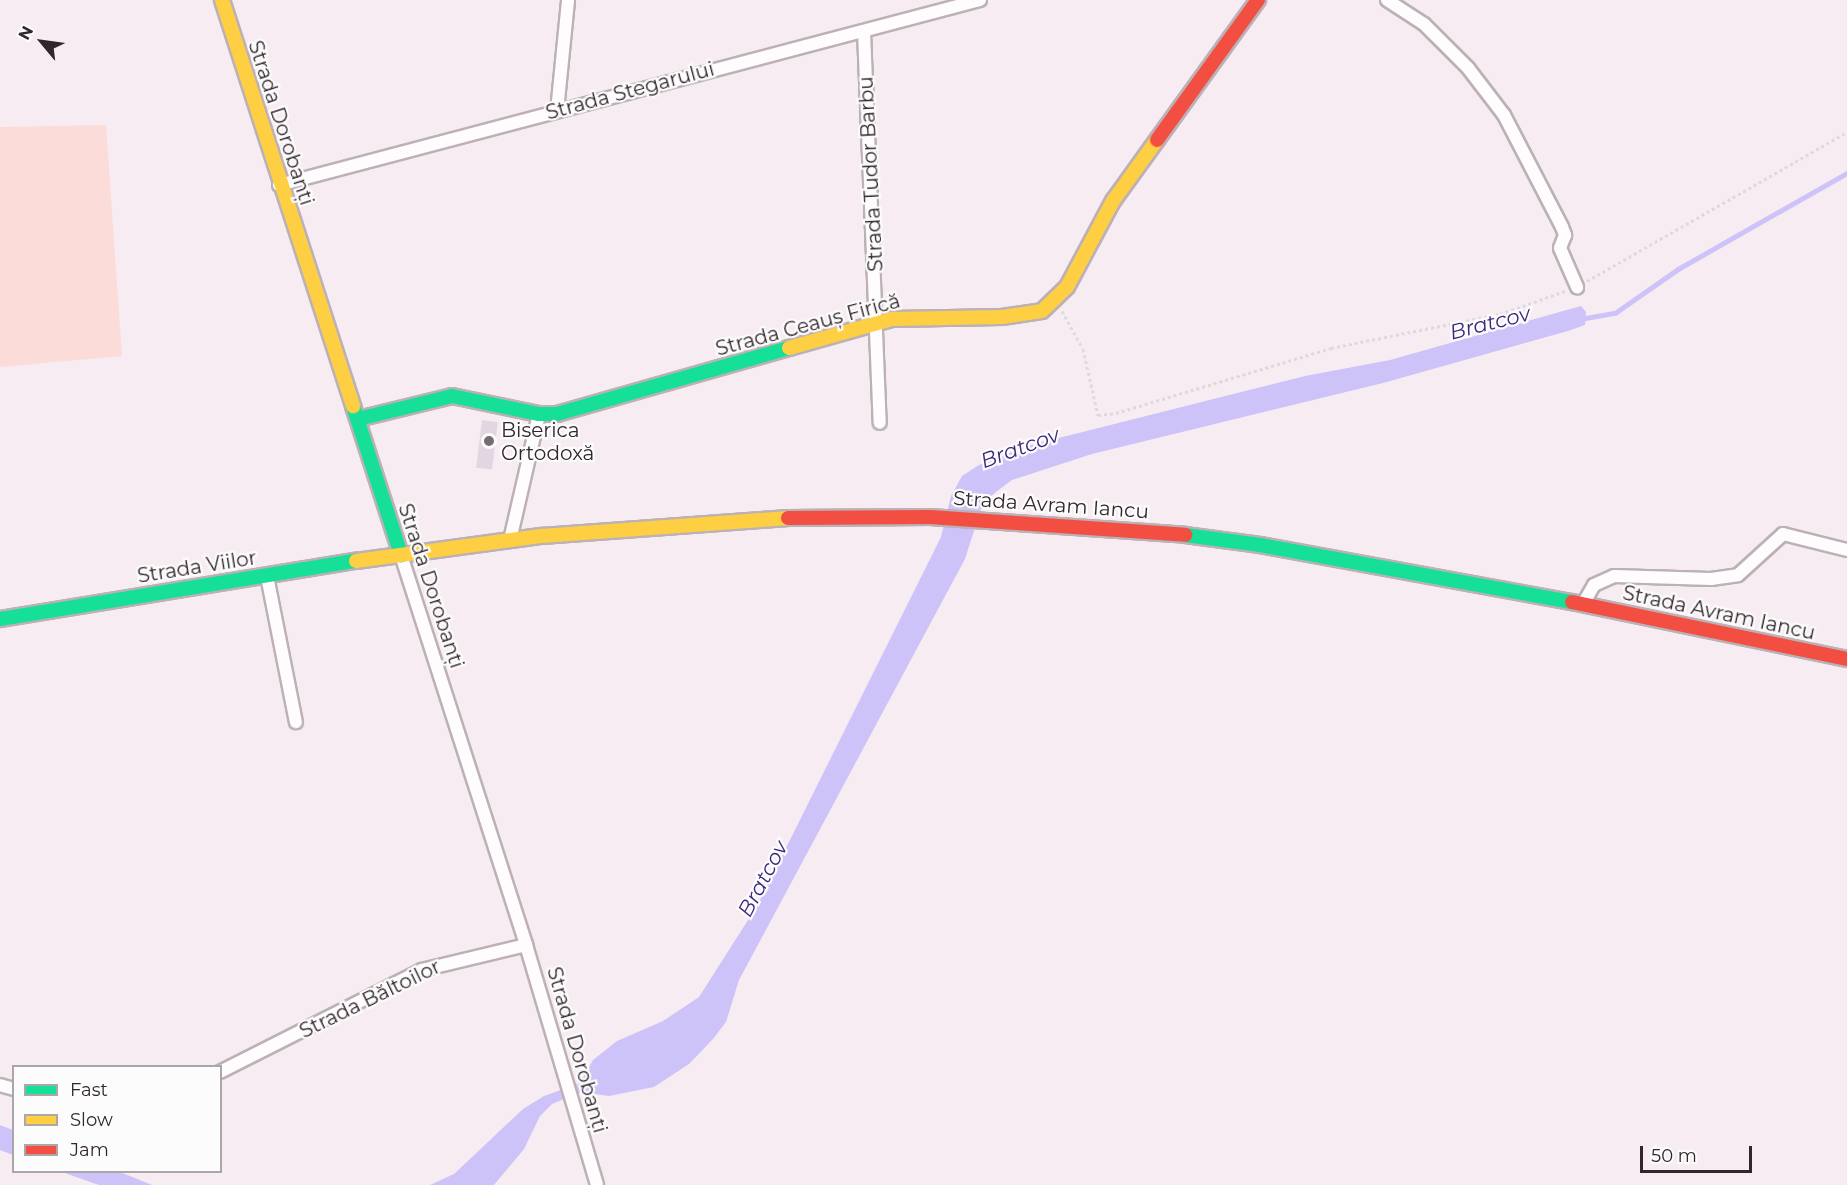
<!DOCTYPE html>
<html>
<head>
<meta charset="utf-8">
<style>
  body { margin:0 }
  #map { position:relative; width:1847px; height:1185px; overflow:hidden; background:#f7ecf2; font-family:Montserrat,sans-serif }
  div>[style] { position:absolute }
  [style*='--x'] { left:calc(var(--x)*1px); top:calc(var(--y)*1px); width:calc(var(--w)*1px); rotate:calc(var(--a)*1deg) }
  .green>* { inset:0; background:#fbdcd8 }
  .water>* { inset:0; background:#cec3f8 }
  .stream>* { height:4.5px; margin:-2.25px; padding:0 2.25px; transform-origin:2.25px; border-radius:2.25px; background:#cec3f8 }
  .building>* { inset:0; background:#e2d6e2; transform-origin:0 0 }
  .path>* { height:3px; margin-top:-1.5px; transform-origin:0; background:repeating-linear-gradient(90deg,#ded9dc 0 3px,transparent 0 6px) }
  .roads { filter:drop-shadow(2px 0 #bbb1b7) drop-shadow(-2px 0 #bbb1b7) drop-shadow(0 2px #bbb1b7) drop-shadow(0 -2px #bbb1b7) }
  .street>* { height:12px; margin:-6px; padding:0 6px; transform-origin:6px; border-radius:6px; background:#fefcfd }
  .fast>* { height:14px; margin:-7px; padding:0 7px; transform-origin:7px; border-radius:7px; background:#16e098 }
  .slow>* { height:14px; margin:-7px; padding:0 7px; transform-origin:7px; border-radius:7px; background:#ffcf43 }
  .jam>* { height:14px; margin:-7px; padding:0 7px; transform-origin:7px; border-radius:7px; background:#f24e42 }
  .dots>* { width:16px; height:16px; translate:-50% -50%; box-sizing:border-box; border:3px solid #fcfcfc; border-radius:50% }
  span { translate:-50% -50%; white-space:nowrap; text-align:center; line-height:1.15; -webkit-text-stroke:4.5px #fcfcfc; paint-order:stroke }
  .street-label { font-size:20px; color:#31262c }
  .poi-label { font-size:20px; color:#31262c }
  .left { translate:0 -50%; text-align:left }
  .water-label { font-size:21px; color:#3e267a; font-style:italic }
  .legend { position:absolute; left:12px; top:1065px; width:210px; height:108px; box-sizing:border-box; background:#fcfcfc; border:2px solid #aba6a9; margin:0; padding:8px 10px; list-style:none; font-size:18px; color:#31262c }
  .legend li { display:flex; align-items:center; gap:12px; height:30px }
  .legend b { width:30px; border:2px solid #aba6a9 }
  .north { position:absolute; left:12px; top:12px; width:60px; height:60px; -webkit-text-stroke:4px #fcfcfc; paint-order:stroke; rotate:299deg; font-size:16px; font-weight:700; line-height:24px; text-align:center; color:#31262c }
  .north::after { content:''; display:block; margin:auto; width:21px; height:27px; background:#31262c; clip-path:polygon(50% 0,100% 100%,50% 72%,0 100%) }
  .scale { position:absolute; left:1640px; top:1146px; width:112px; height:27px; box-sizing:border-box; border:3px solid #31262c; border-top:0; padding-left:8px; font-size:18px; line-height:21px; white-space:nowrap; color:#31262c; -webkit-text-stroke:4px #fcfcfc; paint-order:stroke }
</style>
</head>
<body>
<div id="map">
  <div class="green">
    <i style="clip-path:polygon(106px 125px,122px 356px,0 367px,0 127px)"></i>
  </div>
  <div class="water">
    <i style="clip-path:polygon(1581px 306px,1586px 312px,1585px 325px,1568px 331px,1383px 383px,1092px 454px,1012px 480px,996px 492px,983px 503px,965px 559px,739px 980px,726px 1022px,713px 1039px,689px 1064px,654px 1087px,609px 1096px,581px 1092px,552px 1104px,540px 1116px,524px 1149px,494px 1185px,430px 1185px,454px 1174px,523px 1109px,544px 1096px,580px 1083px,593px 1060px,617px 1041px,663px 1021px,699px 997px,757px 906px,941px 537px,951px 496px,962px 476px,979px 465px,1031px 445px,1305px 376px,1390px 360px)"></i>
    <i style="clip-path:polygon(0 1125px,13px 1130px,13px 1155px,0 1150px)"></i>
    <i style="clip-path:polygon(62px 1172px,120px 1172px,152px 1185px,99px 1185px)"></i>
  </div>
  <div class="stream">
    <i style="--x:1580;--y:319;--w:36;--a:-10"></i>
    <i style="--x:1615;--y:313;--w:77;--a:-34.9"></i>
    <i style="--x:1678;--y:269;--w:194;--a:-29.6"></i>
  </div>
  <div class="building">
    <i style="left:482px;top:420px;width:16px;height:48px;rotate:7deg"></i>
  </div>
  <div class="path">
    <i style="--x:1587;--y:281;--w:300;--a:-29.8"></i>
    <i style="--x:1062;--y:311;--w:43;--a:61.1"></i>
    <i style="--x:1083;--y:349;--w:68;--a:77.2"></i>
    <i style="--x:1098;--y:415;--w:18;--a:-6"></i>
    <i style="--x:1116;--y:413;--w:225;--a:-16.8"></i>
    <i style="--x:1331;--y:348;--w:172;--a:-11.4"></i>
    <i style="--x:1500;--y:314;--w:69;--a:-19.5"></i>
  </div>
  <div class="roads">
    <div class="street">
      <i style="--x:1387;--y:0;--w:44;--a:33"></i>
      <i style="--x:1424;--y:24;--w:62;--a:45"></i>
      <i style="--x:1468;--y:68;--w:59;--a:52.5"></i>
      <i style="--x:1504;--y:115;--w:126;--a:62.6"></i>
      <i style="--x:1562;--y:227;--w:9;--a:69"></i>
      <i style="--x:1565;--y:235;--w:14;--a:111"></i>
      <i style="--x:1560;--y:248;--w:43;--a:66.4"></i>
      <i style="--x:864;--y:32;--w:391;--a:87.7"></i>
      <i style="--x:557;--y:111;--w:112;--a:-84.3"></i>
      <i style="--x:279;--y:185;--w:725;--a:-14.78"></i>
      <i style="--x:510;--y:540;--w:129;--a:-77"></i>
      <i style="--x:401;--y:555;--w:410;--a:72.2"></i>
      <i style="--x:526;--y:945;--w:250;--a:73.5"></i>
      <i style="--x:267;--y:576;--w:149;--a:78.8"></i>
      <i style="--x:1583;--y:604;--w:22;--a:-60"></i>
      <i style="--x:1594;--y:585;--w:22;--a:-24"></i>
      <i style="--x:1614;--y:576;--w:97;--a:1.8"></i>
      <i style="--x:1711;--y:579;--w:27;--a:-8"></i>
      <i style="--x:1738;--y:575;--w:61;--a:-42.3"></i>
      <i style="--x:1783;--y:534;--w:66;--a:14"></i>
      <i style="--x:220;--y:1072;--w:226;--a:-26.8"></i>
      <i style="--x:422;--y:970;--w:107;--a:-13.5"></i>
      <i style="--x:0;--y:1085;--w:15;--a:16"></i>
    </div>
    <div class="fast">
      <i style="--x:353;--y:406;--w:157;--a:72.1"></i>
      <i style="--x:358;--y:419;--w:97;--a:-13.7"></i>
      <i style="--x:452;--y:396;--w:89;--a:11.7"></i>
      <i style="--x:539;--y:414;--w:18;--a:0"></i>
      <i style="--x:557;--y:414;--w:241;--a:-15.9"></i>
      <i style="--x:1185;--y:535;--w:76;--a:7.6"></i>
      <i style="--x:1260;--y:545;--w:317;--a:10.4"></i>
      <i style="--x:0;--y:619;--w:361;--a:-9.3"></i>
    </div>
    <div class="slow">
      <i style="--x:222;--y:0;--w:427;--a:72.1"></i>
      <i style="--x:789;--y:348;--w:107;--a:-15.7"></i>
      <i style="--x:892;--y:319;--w:110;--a:-1"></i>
      <i style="--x:1002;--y:317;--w:40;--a:-8.5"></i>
      <i style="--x:1042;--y:311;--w:35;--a:-44"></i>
      <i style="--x:1067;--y:287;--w:98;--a:-61.9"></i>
      <i style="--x:1113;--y:201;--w:75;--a:-54.2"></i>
      <i style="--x:356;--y:561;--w:188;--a:-7.7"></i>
      <i style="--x:542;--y:536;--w:247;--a:-4.2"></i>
    </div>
    <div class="jam">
      <i style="--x:1157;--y:140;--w:173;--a:-54.2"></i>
      <i style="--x:788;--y:518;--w:142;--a:-0.4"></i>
      <i style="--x:930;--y:517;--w:256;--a:4"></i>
      <i style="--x:1572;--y:602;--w:281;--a:11.7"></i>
    </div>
  </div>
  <div class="dots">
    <i style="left:489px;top:441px;background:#766b71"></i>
  </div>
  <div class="street-label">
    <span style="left:630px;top:91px;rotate:-15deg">Strada Stegarului</span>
    <span style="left:281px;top:123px;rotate:72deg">Strada Dorobanți</span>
    <span style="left:871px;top:174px;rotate:-93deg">Strada Tudor Barbu</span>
    <span style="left:808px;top:325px;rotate:-15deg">Strada Ceauș Firică</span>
    <span style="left:1051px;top:505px;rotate:4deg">Strada Avram Iancu</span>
    <span style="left:197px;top:567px;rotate:-9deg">Strada Viilor</span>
    <span style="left:431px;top:586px;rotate:72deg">Strada Dorobanți</span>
    <span style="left:1719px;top:613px;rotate:12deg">Strada Avram Iancu</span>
    <span style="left:370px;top:999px;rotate:-26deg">Strada Băltoilor</span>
    <span style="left:577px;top:1050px;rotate:74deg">Strada Dorobanți</span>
  </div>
  <div class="poi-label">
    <span class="left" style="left:501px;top:442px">Biserica<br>Ortodoxă</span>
  </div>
  <div class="water-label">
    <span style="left:1490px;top:323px;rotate:-14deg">Bratcov</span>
    <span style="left:1020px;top:448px;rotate:-20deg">Bratcov</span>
    <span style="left:763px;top:879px;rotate:-62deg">Bratcov</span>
  </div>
  <ul class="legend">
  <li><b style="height:8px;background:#16e098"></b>Fast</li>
  <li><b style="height:8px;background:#ffcf43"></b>Slow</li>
  <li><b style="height:8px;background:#f24e42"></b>Jam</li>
  </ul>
  <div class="north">N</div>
  <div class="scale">50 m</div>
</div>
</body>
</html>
